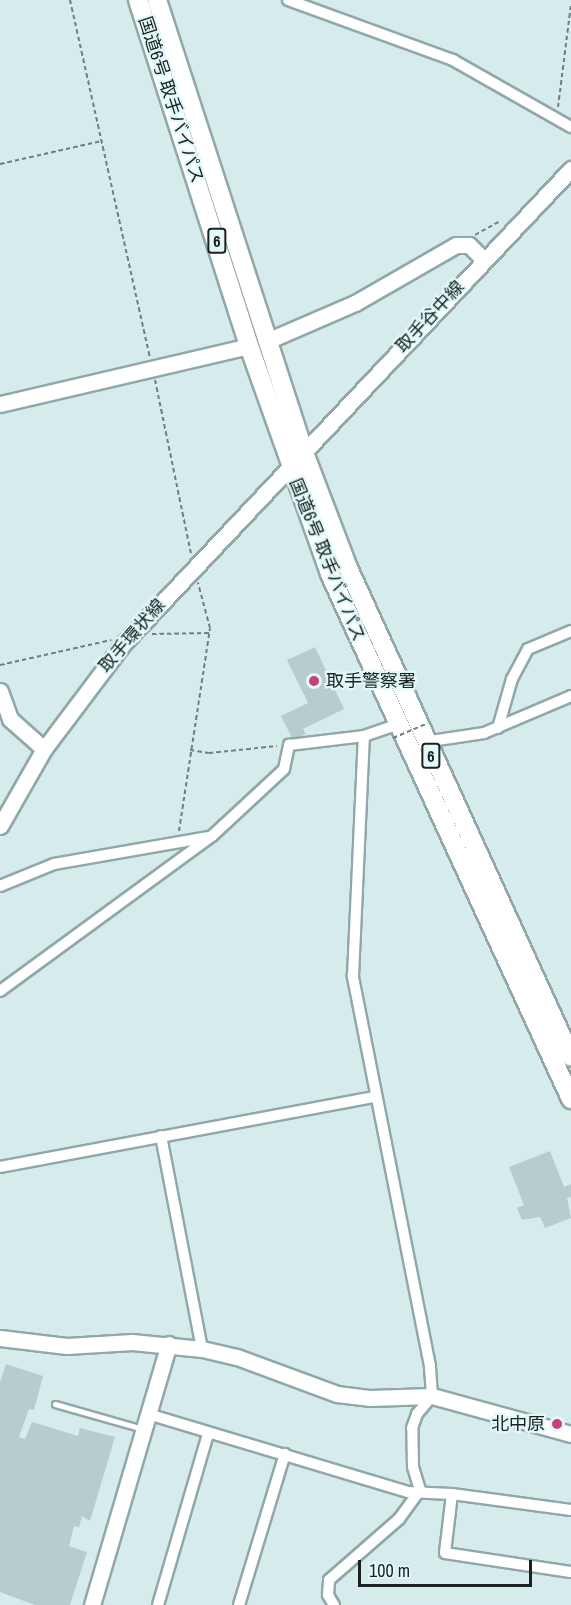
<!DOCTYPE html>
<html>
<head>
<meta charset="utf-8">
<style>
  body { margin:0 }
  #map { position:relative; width:571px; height:1605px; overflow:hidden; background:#d6ecec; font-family:"Archivo Narrow","Noto Sans JP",sans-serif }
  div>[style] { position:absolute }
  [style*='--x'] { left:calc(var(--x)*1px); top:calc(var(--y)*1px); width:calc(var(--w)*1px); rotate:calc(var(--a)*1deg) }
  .building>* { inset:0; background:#b7cccd }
  .path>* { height:2px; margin-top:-1px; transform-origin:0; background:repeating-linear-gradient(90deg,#707e7e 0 4.5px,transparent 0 7.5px) }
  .roads { filter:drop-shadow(2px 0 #92a7a7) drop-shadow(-2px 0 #92a7a7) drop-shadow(0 2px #92a7a7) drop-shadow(0 -2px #92a7a7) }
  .lane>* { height:5px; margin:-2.5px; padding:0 2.5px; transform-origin:2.5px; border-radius:2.5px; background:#fff }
  .street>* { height:10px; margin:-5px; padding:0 5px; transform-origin:5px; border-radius:5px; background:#fff }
  .secondary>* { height:15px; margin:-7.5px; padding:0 7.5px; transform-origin:7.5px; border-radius:7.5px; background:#fff }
  .highway>* { height:18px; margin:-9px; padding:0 9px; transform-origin:9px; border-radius:9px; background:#fff }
  .path-bridge>* { height:2px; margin-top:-1px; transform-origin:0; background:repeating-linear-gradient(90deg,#707e7e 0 4.5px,transparent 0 7.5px) }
  .dots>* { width:16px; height:16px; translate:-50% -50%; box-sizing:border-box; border:3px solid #e3f9f9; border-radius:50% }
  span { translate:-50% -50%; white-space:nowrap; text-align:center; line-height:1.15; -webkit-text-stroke:4.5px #e3f9f9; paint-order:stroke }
  .shield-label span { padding:2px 4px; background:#e3f9f9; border:2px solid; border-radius:4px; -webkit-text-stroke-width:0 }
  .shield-label { font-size:16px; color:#192121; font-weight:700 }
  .street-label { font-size:18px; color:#192121 }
  .poi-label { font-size:18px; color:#192121 }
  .left { translate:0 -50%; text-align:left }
  .right { translate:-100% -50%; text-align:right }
  .scale { position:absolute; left:358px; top:1560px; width:174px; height:27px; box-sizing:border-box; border:3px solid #192121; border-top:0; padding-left:8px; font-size:18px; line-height:21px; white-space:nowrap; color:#192121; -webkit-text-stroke:4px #e3f9f9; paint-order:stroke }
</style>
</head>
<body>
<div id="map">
  <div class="building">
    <i style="clip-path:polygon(315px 647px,344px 709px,303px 729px,306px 734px,293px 740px,281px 716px,308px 703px,287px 660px)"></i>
    <i style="clip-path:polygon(550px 1151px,564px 1187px,571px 1184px,571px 1197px,567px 1198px,571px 1218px,545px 1228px,540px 1217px,522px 1220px,517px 1208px,524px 1205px,509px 1167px)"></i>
    <i style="clip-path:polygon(6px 1364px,43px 1376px,34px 1410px,29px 1409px,19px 1437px,25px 1439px,32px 1422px,78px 1436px,80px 1428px,115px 1437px,90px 1521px,82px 1516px,79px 1527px,74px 1526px,69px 1546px,87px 1552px,70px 1605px,35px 1605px,0 1592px,0 1382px)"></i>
  </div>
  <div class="path">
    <i style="--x:70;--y:0;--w:366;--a:77.4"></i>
    <i style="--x:558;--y:107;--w:104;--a:-82.8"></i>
    <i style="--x:0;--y:164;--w:104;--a:-12.8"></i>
    <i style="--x:475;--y:235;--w:29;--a:-29"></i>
    <i style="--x:155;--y:380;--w:178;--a:78.3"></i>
    <i style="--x:152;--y:634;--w:57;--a:-1"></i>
    <i style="--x:0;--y:665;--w:114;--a:-12.7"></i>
    <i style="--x:190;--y:750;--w:19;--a:9"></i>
    <i style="--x:209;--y:753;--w:68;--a:-5.9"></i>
    <i style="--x:179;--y:831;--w:205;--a:-81.3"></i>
    <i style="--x:210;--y:628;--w:47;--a:-104.9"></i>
  </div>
  <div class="roads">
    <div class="lane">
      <i style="--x:55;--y:1404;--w:91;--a:15.9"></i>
    </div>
    <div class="street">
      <i style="--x:288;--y:0;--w:176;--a:20"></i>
      <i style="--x:453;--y:60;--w:136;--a:29.6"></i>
      <i style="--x:498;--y:728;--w:51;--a:-74.1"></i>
      <i style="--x:512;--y:679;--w:34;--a:-62"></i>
      <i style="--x:528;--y:649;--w:47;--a:-22.7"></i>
      <i style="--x:424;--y:742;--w:61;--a:-8.5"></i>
      <i style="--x:484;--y:733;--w:95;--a:-23"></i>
      <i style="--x:0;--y:886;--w:58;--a:-22.2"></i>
      <i style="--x:54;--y:864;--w:157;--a:-9.9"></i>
      <i style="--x:0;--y:991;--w:263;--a:-36.2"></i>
      <i style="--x:212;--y:836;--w:98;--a:-42.9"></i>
      <i style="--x:284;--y:769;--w:25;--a:-78"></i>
      <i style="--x:289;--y:745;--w:76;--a:-6.8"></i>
      <i style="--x:364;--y:736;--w:36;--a:-19"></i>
      <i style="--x:161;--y:1136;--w:217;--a:79.1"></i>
      <i style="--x:0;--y:1167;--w:380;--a:-10.6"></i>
      <i style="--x:148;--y:1414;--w:271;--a:16.7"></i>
      <i style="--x:408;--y:1492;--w:44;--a:2.6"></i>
      <i style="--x:452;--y:1494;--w:120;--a:7.7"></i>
      <i style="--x:452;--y:1494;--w:59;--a:96.8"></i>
      <i style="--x:445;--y:1553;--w:127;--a:8.6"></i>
      <i style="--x:158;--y:1605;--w:178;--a:-73.7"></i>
      <i style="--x:239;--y:1605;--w:158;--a:-73.1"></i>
      <i style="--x:334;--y:1605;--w:12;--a:-121"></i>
      <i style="--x:328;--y:1595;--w:15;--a:-86"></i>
      <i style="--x:329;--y:1580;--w:93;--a:-41.1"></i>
      <i style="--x:399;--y:1519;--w:36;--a:-54"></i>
      <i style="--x:420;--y:1490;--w:24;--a:-107"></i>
      <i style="--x:413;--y:1467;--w:39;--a:-91"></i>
      <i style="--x:412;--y:1428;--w:15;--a:-70"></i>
      <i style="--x:417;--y:1414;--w:23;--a:-50"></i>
      <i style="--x:432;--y:1396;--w:30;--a:-94"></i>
      <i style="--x:430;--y:1366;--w:398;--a:-101.2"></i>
      <i style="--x:353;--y:976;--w:240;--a:-87.4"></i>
    </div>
    <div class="secondary">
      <i style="--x:267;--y:341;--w:96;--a:-23.4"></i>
      <i style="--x:355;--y:303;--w:116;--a:-29.9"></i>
      <i style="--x:456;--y:245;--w:13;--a:0"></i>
      <i style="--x:469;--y:245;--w:21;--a:45"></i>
      <i style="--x:0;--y:404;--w:256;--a:-13.1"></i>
      <i style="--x:0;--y:691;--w:30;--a:70"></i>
      <i style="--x:10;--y:719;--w:45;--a:41.4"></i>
      <i style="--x:0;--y:826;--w:89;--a:-60.3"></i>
      <i style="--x:44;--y:749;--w:133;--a:-53"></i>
      <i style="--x:124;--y:643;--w:652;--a:-46.68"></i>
      <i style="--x:0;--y:1338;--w:67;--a:6.8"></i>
      <i style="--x:67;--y:1346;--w:65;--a:-3.5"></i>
      <i style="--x:132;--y:1342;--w:70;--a:5.7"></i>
      <i style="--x:202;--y:1349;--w:36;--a:13"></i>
      <i style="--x:237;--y:1357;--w:107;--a:20.3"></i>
      <i style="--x:337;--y:1394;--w:32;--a:7"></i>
      <i style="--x:369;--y:1398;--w:63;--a:-1.8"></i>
      <i style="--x:432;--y:1396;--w:144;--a:15.3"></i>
      <i style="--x:92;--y:1605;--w:272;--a:-73.6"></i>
    </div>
    <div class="highway">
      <i style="--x:138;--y:0;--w:363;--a:72.2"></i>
      <i style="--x:249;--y:346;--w:242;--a:70.4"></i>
      <i style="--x:330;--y:574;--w:578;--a:65.34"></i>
      <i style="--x:157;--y:0;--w:473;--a:72"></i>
      <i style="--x:303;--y:450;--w:126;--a:69.1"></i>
      <i style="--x:348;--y:568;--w:537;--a:65.49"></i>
    </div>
  </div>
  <div class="path-bridge">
    <i style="--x:393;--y:738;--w:38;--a:-23"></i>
  </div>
  <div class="dots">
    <i style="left:314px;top:681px;background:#c73f7d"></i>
    <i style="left:557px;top:1424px;background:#c73f7d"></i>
  </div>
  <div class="shield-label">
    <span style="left:217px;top:241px">6</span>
    <span style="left:431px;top:756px">6</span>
  </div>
  <div class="street-label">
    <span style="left:171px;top:100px;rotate:72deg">国道6号 取手バイパス</span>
    <span style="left:430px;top:317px;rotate:-47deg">取手谷中線</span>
    <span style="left:327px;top:560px;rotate:68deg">国道6号 取手バイパス</span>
    <span style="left:132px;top:636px;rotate:-49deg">取手環状線</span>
  </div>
  <div class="poi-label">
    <span class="left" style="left:326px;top:681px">取手警察署</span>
    <span class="right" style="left:545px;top:1424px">北中原</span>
  </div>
  <div class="scale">100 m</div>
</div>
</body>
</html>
